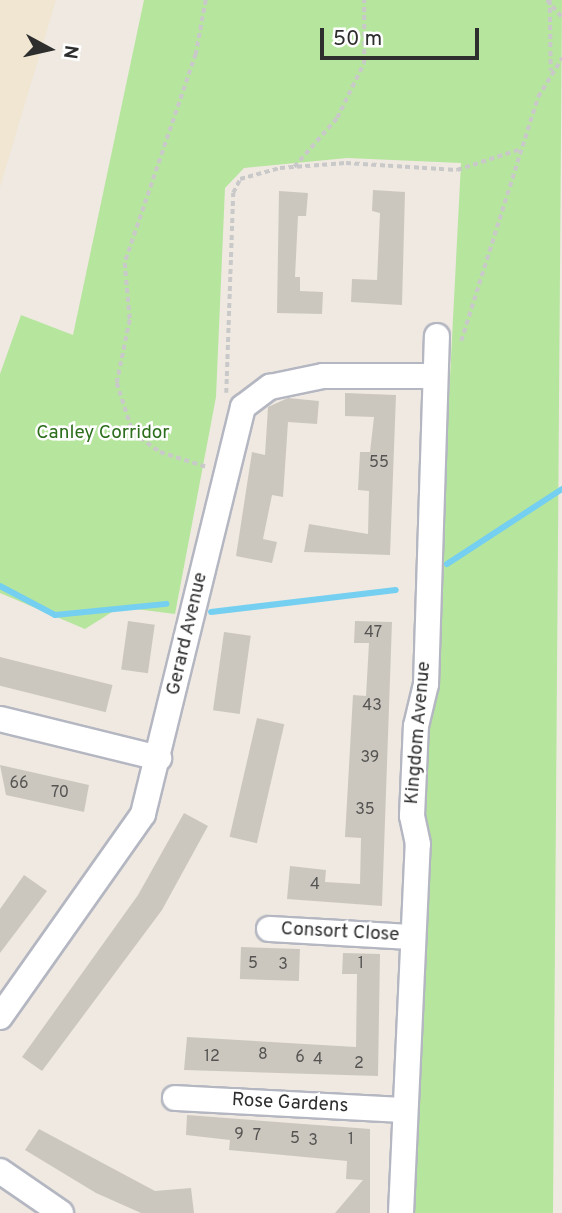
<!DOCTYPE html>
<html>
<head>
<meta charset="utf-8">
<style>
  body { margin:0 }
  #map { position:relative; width:562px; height:1213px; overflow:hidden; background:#efe9e1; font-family:Overpass,sans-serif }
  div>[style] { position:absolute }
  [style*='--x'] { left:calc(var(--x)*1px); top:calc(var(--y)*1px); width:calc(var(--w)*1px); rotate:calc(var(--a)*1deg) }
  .education>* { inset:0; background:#f0e6d1 }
  .green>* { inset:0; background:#b6e59e }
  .stream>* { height:6px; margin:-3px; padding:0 3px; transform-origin:3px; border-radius:3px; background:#75cff0 }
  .building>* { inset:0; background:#cbc7bf; transform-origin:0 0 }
  .path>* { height:3.5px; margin-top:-1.75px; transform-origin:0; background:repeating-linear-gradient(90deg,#c9c9c9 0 5px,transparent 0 8.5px) }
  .roads { filter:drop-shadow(2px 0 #b4b7c1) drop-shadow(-2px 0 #b4b7c1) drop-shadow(0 2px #b4b7c1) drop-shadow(0 -2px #b4b7c1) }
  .street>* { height:24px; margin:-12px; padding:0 12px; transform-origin:12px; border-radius:12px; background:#fff }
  span { translate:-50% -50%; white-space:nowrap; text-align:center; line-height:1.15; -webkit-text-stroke:5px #fff; paint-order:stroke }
  .number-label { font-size:16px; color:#555452 }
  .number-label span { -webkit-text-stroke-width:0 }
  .park-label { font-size:19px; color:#2c6e1b }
  .street-label { font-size:19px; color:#2e2e2e }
  .north { position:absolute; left:14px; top:14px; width:70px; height:70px; -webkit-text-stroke:5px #fff; paint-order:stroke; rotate:98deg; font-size:19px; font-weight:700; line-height:28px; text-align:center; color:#2e2e2e }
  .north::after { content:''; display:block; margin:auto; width:24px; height:32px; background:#2e2e2e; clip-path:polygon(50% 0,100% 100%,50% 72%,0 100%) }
  .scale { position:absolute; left:320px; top:28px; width:159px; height:32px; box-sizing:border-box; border:4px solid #2e2e2e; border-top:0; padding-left:9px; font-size:21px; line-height:24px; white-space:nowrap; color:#2e2e2e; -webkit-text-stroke:5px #fff; paint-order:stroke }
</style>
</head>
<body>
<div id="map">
  <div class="education">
    <i style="clip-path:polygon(0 0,56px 0,0 187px)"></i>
  </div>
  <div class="green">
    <i style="clip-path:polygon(144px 0,562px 0,553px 1213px,414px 1213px,426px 728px,433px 708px,461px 163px,347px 158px,244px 168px,225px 188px,216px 397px,175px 614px,120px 607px,85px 629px,0 593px,0 374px,21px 315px,73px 335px)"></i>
  </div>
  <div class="stream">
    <i style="--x:447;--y:564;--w:137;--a:-33.1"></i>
    <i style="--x:0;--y:586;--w:62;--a:27.8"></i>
    <i style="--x:55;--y:615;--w:112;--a:-5.7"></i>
    <i style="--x:211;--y:612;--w:186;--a:-6.8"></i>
  </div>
  <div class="building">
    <i style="clip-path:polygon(373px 190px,405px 192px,402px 305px,351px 302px,352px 279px,377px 280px,380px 213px,372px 211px)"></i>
    <i style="clip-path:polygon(279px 191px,308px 193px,306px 216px,298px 216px,295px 277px,300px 277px,300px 291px,323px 292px,322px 314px,277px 313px)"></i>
    <i style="clip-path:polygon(345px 393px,396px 395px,390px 555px,304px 552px,309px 524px,368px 534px,369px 491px,358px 490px,360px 452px,370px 452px,374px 417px,345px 416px)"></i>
    <i style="clip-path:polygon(288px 398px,319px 401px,317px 424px,288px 422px,283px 497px,272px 495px,263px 539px,277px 542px,272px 563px,236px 556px,252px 452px,265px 455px,268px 407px)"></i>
    <i style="left:128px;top:621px;width:27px;height:49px;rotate:8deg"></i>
    <i style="clip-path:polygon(355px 621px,392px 622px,382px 906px,287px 899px,290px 866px,326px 870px,325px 882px,360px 884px,361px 838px,345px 837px,353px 695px,366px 696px,369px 643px,354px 643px)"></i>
    <i style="left:224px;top:632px;width:27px;height:79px;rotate:8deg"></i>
    <i style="left:0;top:657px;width:116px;height:28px;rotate:14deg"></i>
    <i style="left:257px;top:718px;width:28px;height:122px;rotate:13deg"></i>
    <i style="clip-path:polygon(0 765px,89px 785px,84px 812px,6px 795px)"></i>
    <i style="clip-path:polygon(184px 813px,208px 826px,162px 910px,42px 1071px,22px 1057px,138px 895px)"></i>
    <i style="clip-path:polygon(24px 875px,47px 891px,0 953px,0 909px)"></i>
    <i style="left:241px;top:947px;width:59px;height:32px;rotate:2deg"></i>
    <i style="clip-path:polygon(343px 953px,380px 954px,378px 1076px,184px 1070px,187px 1037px,356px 1047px,357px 974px,342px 974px)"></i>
    <i style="clip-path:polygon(187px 1115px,370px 1129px,370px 1213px,335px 1213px,363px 1180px,346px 1179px,347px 1161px,229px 1150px,230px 1140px,186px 1135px)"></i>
    <i style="clip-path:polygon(39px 1129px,155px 1191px,191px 1188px,194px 1213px,141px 1213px,96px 1193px,25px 1150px)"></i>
  </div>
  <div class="path">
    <i style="--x:206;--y:0;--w:55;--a:100.5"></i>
    <i style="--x:196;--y:54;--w:221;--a:108.8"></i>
    <i style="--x:125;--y:263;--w:57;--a:85"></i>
    <i style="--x:130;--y:320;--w:64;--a:101.7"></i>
    <i style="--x:117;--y:383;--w:52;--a:72.3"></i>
    <i style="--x:133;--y:433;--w:33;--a:35"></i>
    <i style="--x:160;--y:452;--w:49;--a:17.7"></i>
    <i style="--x:547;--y:0;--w:23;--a:49"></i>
    <i style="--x:550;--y:0;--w:71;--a:89.2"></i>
    <i style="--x:294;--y:167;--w:65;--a:-48.7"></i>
    <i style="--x:337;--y:118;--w:61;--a:-63.9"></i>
    <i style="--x:364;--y:63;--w:63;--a:-90"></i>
    <i style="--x:461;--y:341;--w:256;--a:-72.5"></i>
    <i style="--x:538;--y:97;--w:46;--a:-58.4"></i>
    <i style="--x:226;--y:393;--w:200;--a:-88"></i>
    <i style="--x:233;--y:193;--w:16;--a:-63"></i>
    <i style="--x:240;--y:179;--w:41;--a:-15.4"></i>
    <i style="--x:280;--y:168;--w:66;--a:-4.3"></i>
    <i style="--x:346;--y:163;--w:111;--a:3.6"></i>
    <i style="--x:457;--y:170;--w:67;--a:-18.2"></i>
  </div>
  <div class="roads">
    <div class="street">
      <i style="--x:0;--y:719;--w:164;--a:13.8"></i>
      <i style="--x:269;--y:929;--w:143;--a:3.2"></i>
      <i style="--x:0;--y:1017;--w:248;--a:-54.8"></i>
      <i style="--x:143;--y:814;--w:419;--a:-76.2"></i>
      <i style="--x:243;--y:407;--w:34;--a:-37"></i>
      <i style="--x:270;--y:387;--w:54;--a:-11.7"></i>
      <i style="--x:323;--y:376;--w:111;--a:0"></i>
      <i style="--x:175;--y:1098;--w:230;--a:3"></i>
      <i style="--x:0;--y:1171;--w:74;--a:34.5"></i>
      <i style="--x:401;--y:1213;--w:369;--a:-87.4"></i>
      <i style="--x:418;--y:844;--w:29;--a:-102"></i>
      <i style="--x:412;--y:816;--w:90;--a:-87.5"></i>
      <i style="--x:416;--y:726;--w:43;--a:-76.6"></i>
      <i style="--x:426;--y:684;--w:348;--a:-88.2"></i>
    </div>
  </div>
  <div class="number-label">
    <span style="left:379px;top:463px">55</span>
    <span style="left:373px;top:633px">47</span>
    <span style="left:372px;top:706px">43</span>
    <span style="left:370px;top:758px">39</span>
    <span style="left:19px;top:784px">66</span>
    <span style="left:60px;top:793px">70</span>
    <span style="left:365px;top:810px">35</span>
    <span style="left:315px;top:885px">4</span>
    <span style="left:253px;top:964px">5</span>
    <span style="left:361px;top:964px">1</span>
    <span style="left:283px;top:965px">3</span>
    <span style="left:263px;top:1055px">8</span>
    <span style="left:212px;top:1057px">12</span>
    <span style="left:300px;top:1058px">6</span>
    <span style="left:318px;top:1060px">4</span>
    <span style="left:359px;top:1064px">2</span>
    <span style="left:239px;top:1135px">9</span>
    <span style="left:257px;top:1136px">7</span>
    <span style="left:295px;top:1139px">5</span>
    <span style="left:351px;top:1140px">1</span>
    <span style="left:313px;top:1141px">3</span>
  </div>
  <div class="park-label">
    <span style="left:103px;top:434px">Canley Corridor</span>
  </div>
  <div class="street-label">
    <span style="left:188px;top:634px;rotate:-77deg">Gerard Avenue</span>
    <span style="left:419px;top:733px;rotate:-85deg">Kingdom Avenue</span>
    <span style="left:340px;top:933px;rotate:3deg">Consort Close</span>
    <span style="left:290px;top:1104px;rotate:3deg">Rose Gardens</span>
  </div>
  <div class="north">N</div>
  <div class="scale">50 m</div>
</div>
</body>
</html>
